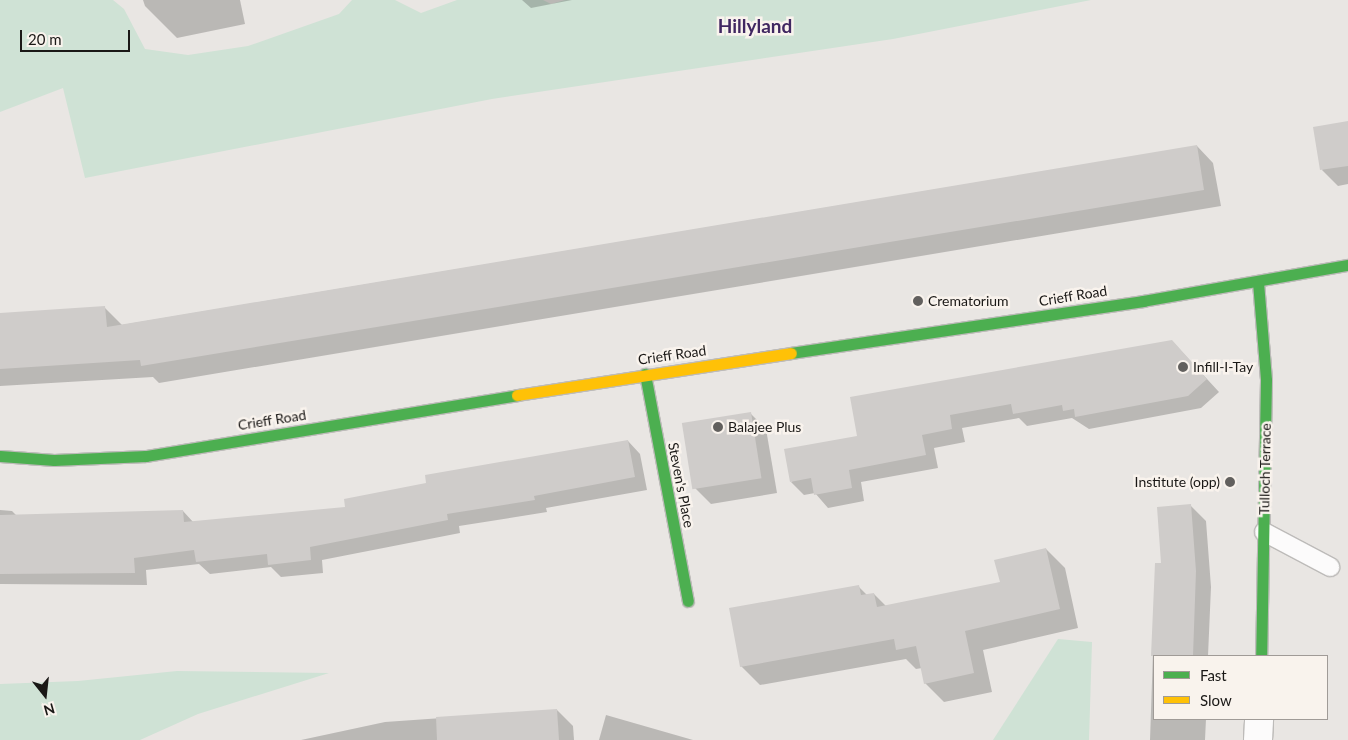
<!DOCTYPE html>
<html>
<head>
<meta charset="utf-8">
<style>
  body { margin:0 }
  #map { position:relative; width:1348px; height:740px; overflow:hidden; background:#e9e6e3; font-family:Lato,sans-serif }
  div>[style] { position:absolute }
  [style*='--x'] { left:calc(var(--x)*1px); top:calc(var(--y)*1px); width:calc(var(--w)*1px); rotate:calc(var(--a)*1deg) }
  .green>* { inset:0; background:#cfe2d5 }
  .shadow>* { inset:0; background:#0003 }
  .building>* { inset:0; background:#cfccca; transform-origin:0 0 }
  .roads { filter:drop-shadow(1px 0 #bdbbb9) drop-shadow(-1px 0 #bdbbb9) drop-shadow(0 1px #bdbbb9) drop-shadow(0 -1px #bdbbb9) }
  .lane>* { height:18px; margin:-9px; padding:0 9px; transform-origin:9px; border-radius:9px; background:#fcfbfb }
  .street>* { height:28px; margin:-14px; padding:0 14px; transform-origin:14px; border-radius:14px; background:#fcfbfb }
  .fast>* { height:11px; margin:-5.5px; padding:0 5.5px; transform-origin:5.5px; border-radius:5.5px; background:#4caf50 }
  .slow>* { height:11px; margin:-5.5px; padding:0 5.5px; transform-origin:5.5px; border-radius:5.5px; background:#ffc107 }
  .dots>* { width:14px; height:14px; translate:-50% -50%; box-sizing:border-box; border:2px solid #f9f3ed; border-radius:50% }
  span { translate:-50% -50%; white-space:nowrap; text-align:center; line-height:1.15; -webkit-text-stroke:5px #f9f3ed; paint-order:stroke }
  .street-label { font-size:14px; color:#1a1816 }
  .poi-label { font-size:14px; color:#1a1816 }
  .left { translate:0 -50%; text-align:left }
  .right { translate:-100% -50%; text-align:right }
  .district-label { font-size:19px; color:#402761; font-weight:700 }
  .legend { position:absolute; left:1153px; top:655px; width:175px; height:65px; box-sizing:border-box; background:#f9f3ed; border:1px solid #a09b97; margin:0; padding:6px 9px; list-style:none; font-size:15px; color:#1a1816 }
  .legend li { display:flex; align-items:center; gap:10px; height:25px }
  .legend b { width:25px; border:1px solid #a09b97 }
  .north { position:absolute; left:20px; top:670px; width:50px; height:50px; -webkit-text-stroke:4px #f9f3ed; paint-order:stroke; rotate:164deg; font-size:14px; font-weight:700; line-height:20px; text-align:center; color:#1a1816 }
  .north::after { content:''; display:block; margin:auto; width:18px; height:22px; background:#1a1816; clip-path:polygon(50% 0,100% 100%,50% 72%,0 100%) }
  .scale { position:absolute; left:20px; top:30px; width:110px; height:22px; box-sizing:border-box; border:2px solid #1a1816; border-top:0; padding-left:6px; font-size:15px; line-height:18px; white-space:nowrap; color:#1a1816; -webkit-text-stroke:4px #f9f3ed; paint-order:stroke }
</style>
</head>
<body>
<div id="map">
  <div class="green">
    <i style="clip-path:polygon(0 0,113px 0,124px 9px,145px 49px,188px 55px,248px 46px,339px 14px,352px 0,395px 0,421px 13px,457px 0,543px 0,551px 4px,565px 0,1091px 0,893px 39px,492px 99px,85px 178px,63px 88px,0 112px)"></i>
    <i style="clip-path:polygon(1058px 639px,1092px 642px,1089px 740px,993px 740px)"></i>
    <i style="clip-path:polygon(177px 671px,329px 673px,198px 714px,140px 740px,0 740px,0 684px,78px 681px)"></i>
  </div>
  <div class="shadow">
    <i style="clip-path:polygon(143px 0,240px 0,245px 24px,177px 38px,145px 6px)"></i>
    <i style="clip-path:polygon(522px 0,572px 0,531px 8px)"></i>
    <i style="clip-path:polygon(1348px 122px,1348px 184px,1338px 186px,1322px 170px)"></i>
    <i style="clip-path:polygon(1197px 146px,1213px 163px,1221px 206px,159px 383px,153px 377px,0 386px,0 314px,105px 308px,122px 325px)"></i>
    <i style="clip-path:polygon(1172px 341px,1219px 392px,1201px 408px,1089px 429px,1072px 418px,1027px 426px,1019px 418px,962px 428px,965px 442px,934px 448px,938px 468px,861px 482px,864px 501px,828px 508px,815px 493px,804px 495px,791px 482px,859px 437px)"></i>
    <i style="clip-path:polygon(750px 413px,766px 429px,777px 493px,711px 504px,695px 488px)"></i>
    <i style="clip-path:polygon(628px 441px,640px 454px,647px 490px,546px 508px,547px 512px,459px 526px,460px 533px,322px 560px,323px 573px,281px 577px,271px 567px,210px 574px,199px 564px,146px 570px,147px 585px,0 584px,0 510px,12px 511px,17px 516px,183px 511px,194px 523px,346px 508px,428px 484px)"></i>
    <i style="clip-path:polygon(1190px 505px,1206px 521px,1211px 587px,1208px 656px,1154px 656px,1154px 719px,1206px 719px,1205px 740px,1150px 740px,1156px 564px,1163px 564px)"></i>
    <i style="clip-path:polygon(1046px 549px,1065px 568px,1078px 628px,983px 650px,992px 692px,944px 702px,925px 683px,922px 668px,916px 669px,906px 659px,760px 685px,741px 666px,858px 586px,867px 595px,874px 594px,886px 606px,1001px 583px)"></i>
    <i style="clip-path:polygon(557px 710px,573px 726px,574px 740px,301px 740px,385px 722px)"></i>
    <i style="clip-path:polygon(606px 715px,693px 740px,599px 740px)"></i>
  </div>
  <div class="building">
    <i style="clip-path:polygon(1348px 121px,1348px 166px,1320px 170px,1313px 127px)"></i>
    <i style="clip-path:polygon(1197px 145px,1204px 190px,141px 366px,140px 360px,0 369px,0 313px,105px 306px,107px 327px)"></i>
    <i style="clip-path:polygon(1172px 340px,1207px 379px,1188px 396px,1075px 417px,1074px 409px,1063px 411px,1062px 405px,1013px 414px,1011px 404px,950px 415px,952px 429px,922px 435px,926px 455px,849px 470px,852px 488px,814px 495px,811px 478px,790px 482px,784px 449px,857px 436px,850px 397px)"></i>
    <i style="left:751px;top:412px;width:67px;height:70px;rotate:81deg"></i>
    <i style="clip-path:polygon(628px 440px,635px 477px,534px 496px,535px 500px,447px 514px,448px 520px,310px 547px,311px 560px,268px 565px,267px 554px,196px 562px,194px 550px,134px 558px,135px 573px,0 574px,0 515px,183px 510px,184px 522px,345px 507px,344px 499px,426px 483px,425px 475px)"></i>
    <i style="clip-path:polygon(1191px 504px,1196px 571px,1193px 656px,1151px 656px,1155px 563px,1161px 563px,1157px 507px)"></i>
    <i style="clip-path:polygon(1046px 548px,1060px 609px,965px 631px,974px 673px,924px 684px,916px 646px,896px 650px,894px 639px,740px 667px,729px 608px,859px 585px,861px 595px,874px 593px,877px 607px,1000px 582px,994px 560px)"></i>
    <i style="clip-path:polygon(557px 709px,559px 740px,437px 740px,436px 717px)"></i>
  </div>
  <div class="roads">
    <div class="lane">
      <i style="--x:1264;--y:532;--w:75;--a:27.9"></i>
    </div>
    <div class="street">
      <i style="--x:1258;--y:740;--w:21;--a:-87"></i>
    </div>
    <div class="fast">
      <i style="--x:1258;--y:282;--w:98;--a:85.3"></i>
      <i style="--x:1266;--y:380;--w:276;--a:91"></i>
      <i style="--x:791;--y:353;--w:356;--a:-8.4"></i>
      <i style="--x:1143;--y:301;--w:208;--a:-10"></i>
      <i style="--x:645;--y:374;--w:231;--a:79.3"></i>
      <i style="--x:0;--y:456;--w:54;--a:4.2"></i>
      <i style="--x:54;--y:460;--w:92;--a:-2.5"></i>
      <i style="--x:146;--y:456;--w:376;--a:-9.3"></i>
    </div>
    <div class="slow">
      <i style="--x:517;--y:395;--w:277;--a:-8.7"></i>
    </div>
  </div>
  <div class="dots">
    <i style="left:918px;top:301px;background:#62605e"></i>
    <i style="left:1183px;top:367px;background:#62605e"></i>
    <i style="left:718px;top:427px;background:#62605e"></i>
    <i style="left:1230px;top:482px;background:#62605e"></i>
  </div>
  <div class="street-label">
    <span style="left:1073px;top:296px;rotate:-9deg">Crieff Road</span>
    <span style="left:672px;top:355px;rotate:-8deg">Crieff Road</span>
    <span style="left:272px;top:420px;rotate:-9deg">Crieff Road</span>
    <span style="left:1265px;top:469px;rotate:-89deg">Tulloch Terrace</span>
    <span style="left:681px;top:485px;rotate:79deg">Steven's Place</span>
  </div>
  <div class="poi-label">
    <span class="left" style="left:928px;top:301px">Crematorium</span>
    <span class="left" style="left:1193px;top:367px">Infill-I-Tay</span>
    <span class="left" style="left:728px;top:427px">Balajee Plus</span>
    <span class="right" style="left:1220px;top:482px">Institute (opp)</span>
  </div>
  <div class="district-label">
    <span style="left:755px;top:26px">Hillyland</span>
  </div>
  <ul class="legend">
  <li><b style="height:6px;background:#4caf50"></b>Fast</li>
  <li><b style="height:6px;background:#ffc107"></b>Slow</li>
  </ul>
  <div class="north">N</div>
  <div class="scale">20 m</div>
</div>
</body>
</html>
